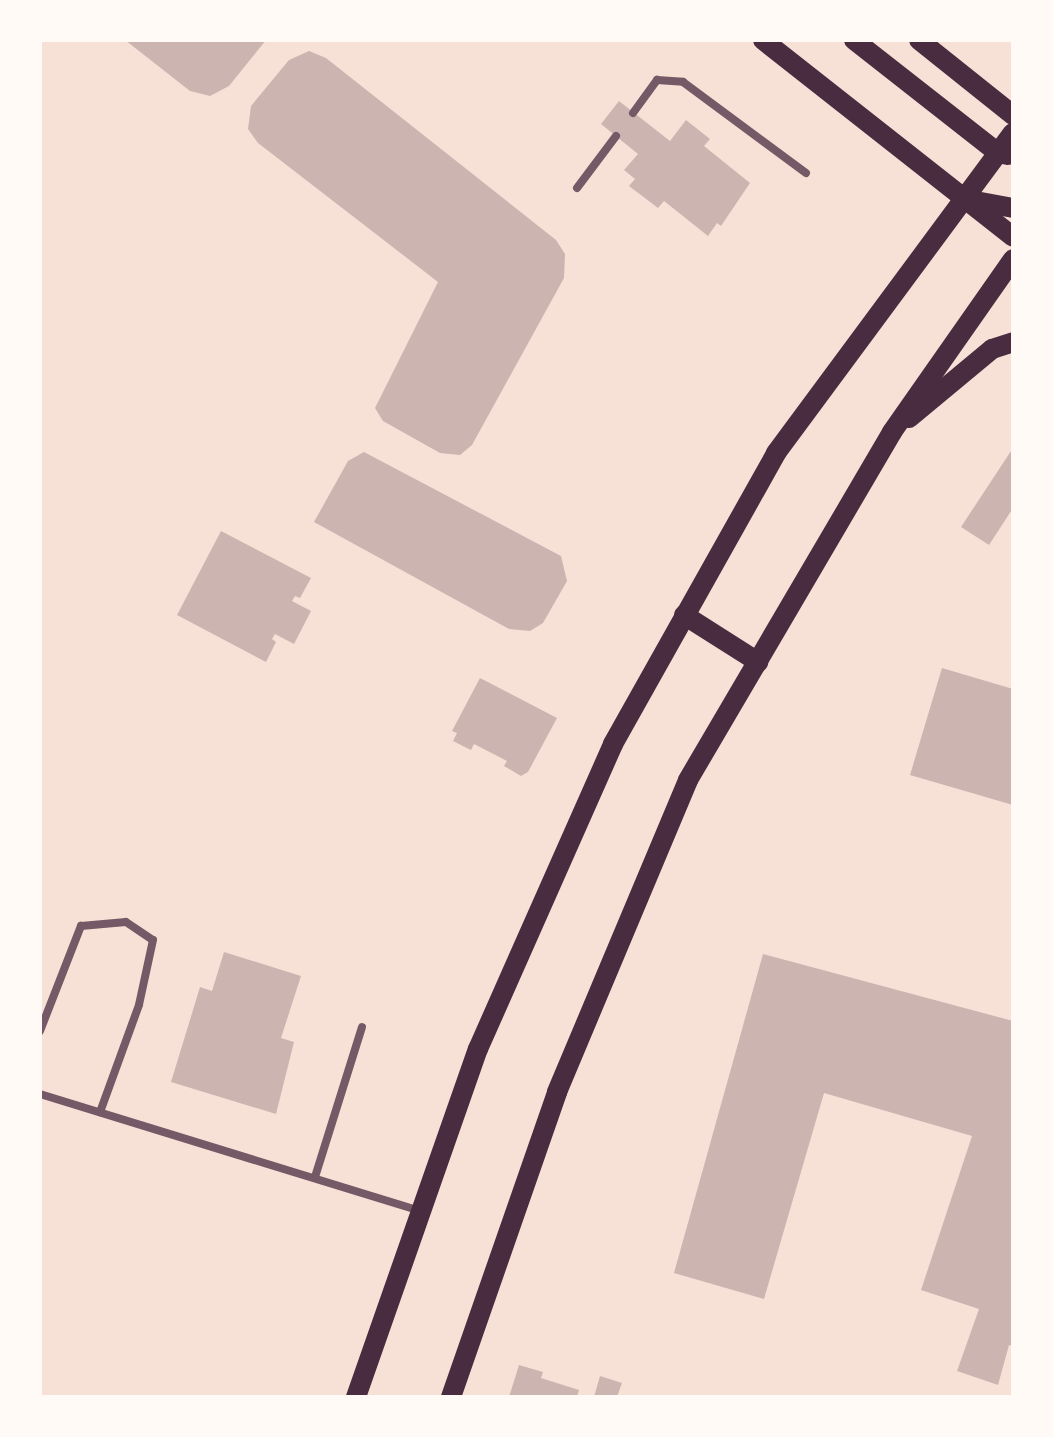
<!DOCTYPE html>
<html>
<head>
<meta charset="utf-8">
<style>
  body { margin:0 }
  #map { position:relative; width:1053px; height:1437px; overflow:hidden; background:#f7e1d7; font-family:Commissioner,sans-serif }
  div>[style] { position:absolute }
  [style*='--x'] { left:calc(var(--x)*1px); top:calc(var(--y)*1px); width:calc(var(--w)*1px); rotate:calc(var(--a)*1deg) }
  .building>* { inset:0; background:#ccb4b1 }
  .service>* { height:8px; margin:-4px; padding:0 4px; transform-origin:4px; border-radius:4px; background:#755966 }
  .secondary>* { height:20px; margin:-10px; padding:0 10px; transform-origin:10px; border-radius:10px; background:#4a2c40 }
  span { translate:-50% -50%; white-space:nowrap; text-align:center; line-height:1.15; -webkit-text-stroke:10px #fffaf5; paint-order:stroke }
  .frame { position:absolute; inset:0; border:42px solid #fffaf5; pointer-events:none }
</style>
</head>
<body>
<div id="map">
  <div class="building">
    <i style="clip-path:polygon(125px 40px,266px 40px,229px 86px,210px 96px,190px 91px)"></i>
    <i style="clip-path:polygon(309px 51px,326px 58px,556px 240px,565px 254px,564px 278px,472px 445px,460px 455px,440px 453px,383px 421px,375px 408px,438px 282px,258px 143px,248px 129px,251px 106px,289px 60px)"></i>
    <i style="clip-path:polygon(619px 101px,670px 141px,686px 120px,710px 139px,704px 146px,750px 183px,721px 226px,717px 223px,708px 236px,664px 201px,658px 208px,629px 186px,635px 179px,624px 170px,638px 154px,601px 124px)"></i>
    <i style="clip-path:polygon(1013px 448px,1013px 508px,989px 545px,961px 527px)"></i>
    <i style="clip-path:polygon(364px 452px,561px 556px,567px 581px,543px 623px,530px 631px,509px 629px,314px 522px,348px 461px)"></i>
    <i style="clip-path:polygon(221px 531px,311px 578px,300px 598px,295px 596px,292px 601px,311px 611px,294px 644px,275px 634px,272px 639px,276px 642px,266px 662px,177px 615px)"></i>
    <i style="clip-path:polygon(942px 668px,1013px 689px,1013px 805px,910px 775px)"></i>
    <i style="clip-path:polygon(480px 678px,557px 718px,528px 772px,521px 776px,504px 766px,507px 761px,474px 744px,471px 750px,453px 741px,457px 733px,452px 731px)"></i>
    <i style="clip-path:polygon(224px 952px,301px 976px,281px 1038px,294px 1042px,276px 1114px,171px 1082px,200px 987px,212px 991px)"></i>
    <i style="clip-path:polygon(763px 954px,1013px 1021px,1013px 1346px,1009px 1345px,998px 1385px,957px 1371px,979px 1309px,921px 1290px,972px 1136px,824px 1093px,764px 1299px,674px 1273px)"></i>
    <i style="clip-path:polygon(519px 1365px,543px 1372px,541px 1378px,579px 1390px,577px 1397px,509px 1397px)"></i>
    <i style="clip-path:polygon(600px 1376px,622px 1383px,617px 1397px,594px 1397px)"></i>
  </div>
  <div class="service">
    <i style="--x:633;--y:113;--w:41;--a:-54"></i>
    <i style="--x:657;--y:80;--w:26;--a:4"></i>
    <i style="--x:683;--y:82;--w:153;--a:36.5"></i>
    <i style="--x:577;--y:188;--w:65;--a:-53.1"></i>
    <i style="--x:40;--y:1031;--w:113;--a:-68.7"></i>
    <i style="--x:81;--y:926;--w:45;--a:-5.1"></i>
    <i style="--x:126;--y:922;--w:32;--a:34"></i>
    <i style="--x:153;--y:940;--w:66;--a:102.2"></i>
    <i style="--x:139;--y:1005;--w:114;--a:110"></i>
    <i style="--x:40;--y:1094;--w:398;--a:17.1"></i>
    <i style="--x:315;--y:1177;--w:157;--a:-72.6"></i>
  </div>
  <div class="secondary">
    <i style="--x:763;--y:40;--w:318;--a:38.2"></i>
    <i style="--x:854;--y:40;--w:183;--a:38.1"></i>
    <i style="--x:998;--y:153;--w:10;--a:11"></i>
    <i style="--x:919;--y:40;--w:120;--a:38.6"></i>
    <i style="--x:970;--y:200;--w:44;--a:10.5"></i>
    <i style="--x:909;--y:418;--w:108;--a:-39.7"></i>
    <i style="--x:992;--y:349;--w:22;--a:-18"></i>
    <i style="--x:684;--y:615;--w:88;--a:32.4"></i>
    <i style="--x:356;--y:1397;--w:369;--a:-70.7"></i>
    <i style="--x:478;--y:1049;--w:334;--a:-66.1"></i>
    <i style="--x:613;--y:744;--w:334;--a:-60.7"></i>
    <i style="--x:776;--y:453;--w:398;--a:-53.5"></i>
    <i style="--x:451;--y:1397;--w:323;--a:-70.8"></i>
    <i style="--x:557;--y:1092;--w:338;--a:-67.2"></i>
    <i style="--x:688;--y:780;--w:403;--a:-59.6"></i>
    <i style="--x:892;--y:432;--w:211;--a:-55"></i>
  </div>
  <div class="frame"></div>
</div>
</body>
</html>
